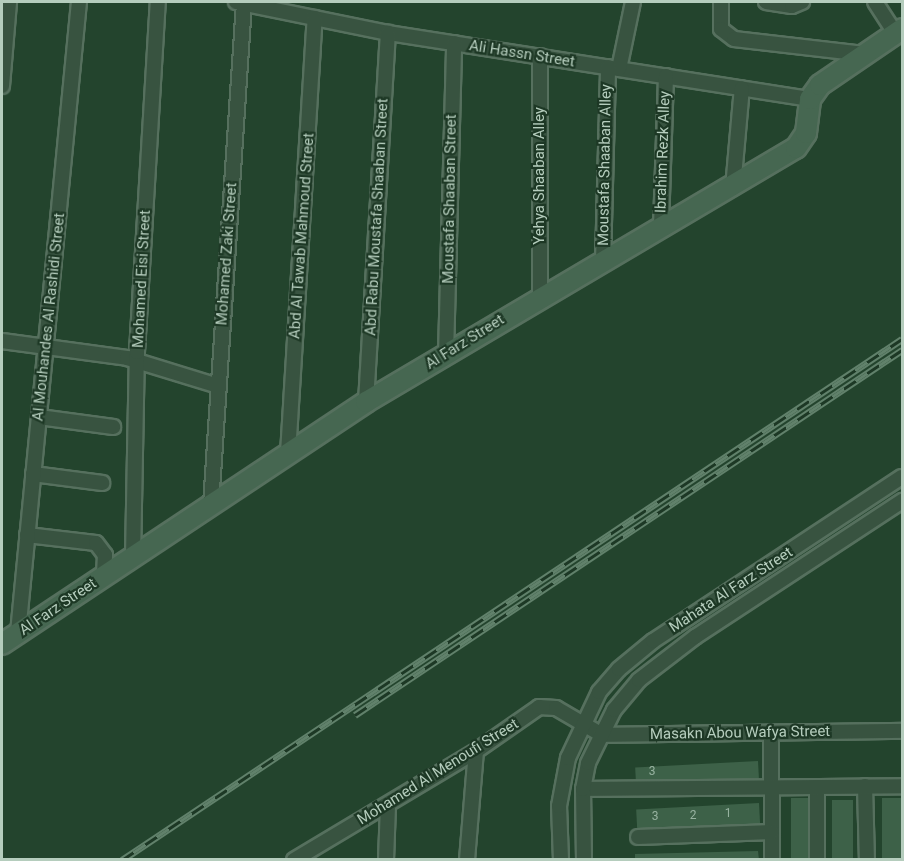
<!DOCTYPE html>
<html>
<head>
<meta charset="utf-8">
<style>
  body { margin:0 }
  #map { position:relative; width:904px; height:861px; overflow:hidden; background:#23442d; font-family:Roboto,sans-serif }
  div>[style] { position:absolute }
  [style*='--x'] { left:calc(var(--x)*1px); top:calc(var(--y)*1px); width:calc(var(--w)*1px); rotate:calc(var(--a)*1deg) }
  .building>* { inset:0; background:#3d6148; transform-origin:0 0 }
  .roads { filter:drop-shadow(2px 0 #56705e) drop-shadow(-2px 0 #56705e) drop-shadow(0 2px #56705e) drop-shadow(0 -2px #56705e) }
  .street>* { height:14px; margin:-7px; padding:0 7px; transform-origin:7px; border-radius:7px; background:#385340 }
  .secondary>* { height:20px; margin:-10px; padding:0 10px; transform-origin:10px; border-radius:10px; background:#466751 }
  .rail>* { height:7px; margin-top:-3.5px; transform-origin:0; background:repeating-linear-gradient(90deg,#1d3825 0 14px,#61816b 0 28px); box-sizing:border-box; border-block:2px solid #61816b }
  span { translate:-50% -50%; white-space:nowrap; text-align:center; line-height:1.15; -webkit-text-stroke:4.5px #1d3825; paint-order:stroke }
  .number-label { font-size:12px; color:#97b2a0 }
  .number-label span { -webkit-text-stroke-width:0 }
  .street-label { font-size:15px; color:#b5cdbd }
  .frame { position:absolute; inset:0; border:3px solid #b5cdbd; pointer-events:none }
</style>
</head>
<body>
<div id="map">
  <div class="building">
    <i style="left:758px;top:761px;width:21px;height:123px;rotate:87deg"></i>
    <i style="left:791px;top:798px;width:21px;height:62px"></i>
    <i style="left:882px;top:798px;width:20px;height:62px"></i>
    <i style="left:832px;top:800px;width:21px;height:60px"></i>
    <i style="left:759px;top:803px;width:21px;height:123px;rotate:87deg"></i>
    <i style="clip-path:polygon(758px 851px,759px 860px,635px 860px,635px 854px)"></i>
  </div>
  <div class="roads">
    <div class="street">
      <i style="--x:236;--y:2;--w:155;--a:11.5"></i>
      <i style="--x:388;--y:33;--w:427;--a:8.9"></i>
      <i style="--x:721;--y:2;--w:27;--a:90"></i>
      <i style="--x:721;--y:29;--w:16;--a:38"></i>
      <i style="--x:734;--y:39;--w:131;--a:6.6"></i>
      <i style="--x:766;--y:2;--w:26;--a:9"></i>
      <i style="--x:792;--y:6;--w:11;--a:-22"></i>
      <i style="--x:875;--y:2;--w:38;--a:57"></i>
      <i style="--x:619;--y:69;--w:68;--a:-78.2"></i>
      <i style="--x:2;--y:86;--w:84;--a:-85.2"></i>
      <i style="--x:733;--y:188;--w:100;--a:-84.9"></i>
      <i style="--x:661;--y:227;--w:151;--a:-88.1"></i>
      <i style="--x:603;--y:262;--w:195;--a:-88.5"></i>
      <i style="--x:540;--y:296;--w:240;--a:-90"></i>
      <i style="--x:2;--y:341;--w:126;--a:7.7"></i>
      <i style="--x:127;--y:358;--w:95;--a:17.1"></i>
      <i style="--x:446;--y:355;--w:312;--a:-88.5"></i>
      <i style="--x:366;--y:402;--w:370;--a:-86.6"></i>
      <i style="--x:39;--y:417;--w:75;--a:7.7"></i>
      <i style="--x:288;--y:454;--w:437;--a:-86.5"></i>
      <i style="--x:33;--y:474;--w:70;--a:7.4"></i>
      <i style="--x:211;--y:505;--w:503;--a:-86.24"></i>
      <i style="--x:27;--y:535;--w:69;--a:6.6"></i>
      <i style="--x:96;--y:543;--w:15;--a:53"></i>
      <i style="--x:105;--y:555;--w:21;--a:93"></i>
      <i style="--x:133;--y:557;--w:205;--a:-88.9"></i>
      <i style="--x:137;--y:352;--w:351;--a:-86.6"></i>
      <i style="--x:18;--y:633;--w:634;--a:-84.48"></i>
      <i style="--x:771;--y:733;--w:127;--a:89.5"></i>
      <i style="--x:865;--y:786;--w:74;--a:88.5"></i>
      <i style="--x:817;--y:787;--w:73;--a:90"></i>
      <i style="--x:583;--y:789;--w:319;--a:-0.5"></i>
      <i style="--x:638;--y:837;--w:134;--a:-2.1"></i>
      <i style="--x:294;--y:860;--w:212;--a:-30.9"></i>
      <i style="--x:476;--y:751;--w:77;--a:-34.9"></i>
      <i style="--x:539;--y:707;--w:17;--a:3"></i>
      <i style="--x:556;--y:708;--w:53;--a:30.4"></i>
      <i style="--x:602;--y:735;--w:300;--a:-0.8"></i>
      <i style="--x:386;--y:860;--w:55;--a:-87.9"></i>
      <i style="--x:467;--y:860;--w:109;--a:-85.3"></i>
      <i style="--x:561;--y:860;--w:54;--a:-92.1"></i>
      <i style="--x:559;--y:806;--w:49;--a:-79.4"></i>
      <i style="--x:568;--y:758;--w:73;--a:-64.8"></i>
      <i style="--x:599;--y:692;--w:30;--a:-49"></i>
      <i style="--x:619;--y:669;--w:44;--a:-39.5"></i>
      <i style="--x:653;--y:641;--w:298;--a:-33.4"></i>
      <i style="--x:584;--y:860;--w:71;--a:-90.8"></i>
      <i style="--x:583;--y:789;--w:26;--a:-79"></i>
      <i style="--x:588;--y:763;--w:59;--a:-63.9"></i>
      <i style="--x:614;--y:710;--w:39;--a:-50"></i>
      <i style="--x:639;--y:680;--w:71;--a:-37.5"></i>
      <i style="--x:695;--y:637;--w:248;--a:-33.3"></i>
    </div>
    <div class="secondary">
      <i style="--x:2;--y:644;--w:437;--a:-33.6"></i>
      <i style="--x:366;--y:402;--w:499;--a:-30.6"></i>
      <i style="--x:796;--y:148;--w:18;--a:-56"></i>
      <i style="--x:806;--y:133;--w:34;--a:-83"></i>
      <i style="--x:810;--y:99;--w:17;--a:-54"></i>
      <i style="--x:820;--y:85;--w:99;--a:-34.3"></i>
    </div>
  </div>
  <div class="rail">
    <i style="--x:355;--y:715;--w:658;--a:-33.71"></i>
    <i style="--x:122;--y:860;--w:938;--a:-33.74"></i>
  </div>
  <div class="number-label">
    <span style="left:652px;top:772px">3</span>
    <span style="left:728px;top:814px">1</span>
    <span style="left:693px;top:816px">2</span>
    <span style="left:655px;top:817px">3</span>
  </div>
  <div class="street-label">
    <span style="left:522px;top:54px;rotate:9deg">Ali Hassn Street</span>
    <span style="left:663px;top:152px;rotate:-88deg">Ibrahim Rezk Alley</span>
    <span style="left:605px;top:165px;rotate:-89deg">Moustafa Shaaban Alley</span>
    <span style="left:540px;top:176px;rotate:-90deg">Yehya Shaaban Alley</span>
    <span style="left:450px;top:199px;rotate:-89deg">Moustafa Shaaban Street</span>
    <span style="left:377px;top:217px;rotate:-87deg">Abd Rabu Moustafa Shaaban Street</span>
    <span style="left:302px;top:236px;rotate:-86deg">Abd Al Tawab Mahmoud Street</span>
    <span style="left:227px;top:254px;rotate:-86deg">Mohamed Zaki Street</span>
    <span style="left:142px;top:279px;rotate:-87deg">Mohamed Eisi Street</span>
    <span style="left:49px;top:317px;rotate:-84deg">Al Mouhandes Al Rashidi Street</span>
    <span style="left:465px;top:342px;rotate:-32deg">Al Farz Street</span>
    <span style="left:731px;top:590px;rotate:-33deg">Mahata Al Farz Street</span>
    <span style="left:58px;top:607px;rotate:-34deg">Al Farz Street</span>
    <span style="left:740px;top:733px;rotate:-1deg">Masakn Abou Wafya Street</span>
    <span style="left:438px;top:772px;rotate:-32deg">Mohamed Al Menoufi Street</span>
  </div>
  <div class="frame"></div>
</div>
</body>
</html>
